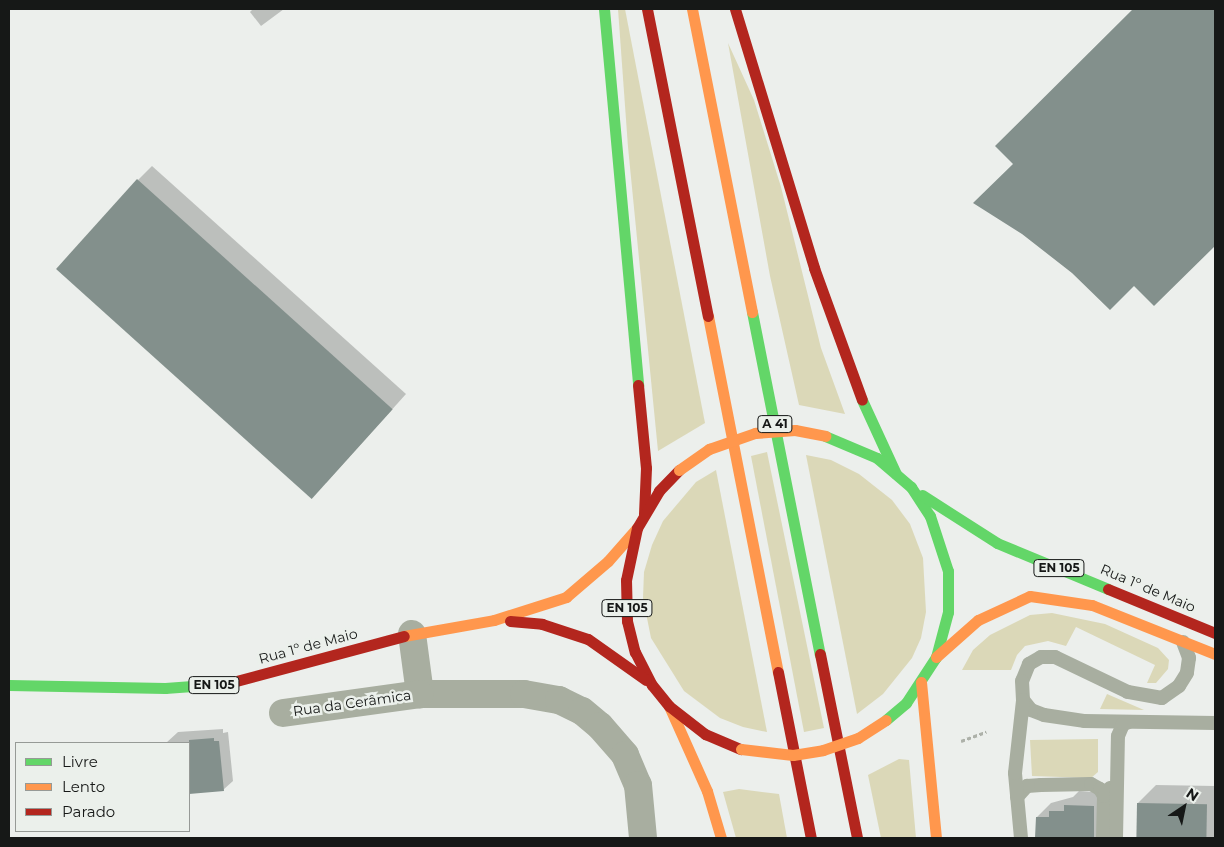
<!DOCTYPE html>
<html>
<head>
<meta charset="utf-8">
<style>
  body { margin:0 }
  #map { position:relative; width:1224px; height:847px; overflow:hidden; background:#ecefec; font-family:Montserrat,sans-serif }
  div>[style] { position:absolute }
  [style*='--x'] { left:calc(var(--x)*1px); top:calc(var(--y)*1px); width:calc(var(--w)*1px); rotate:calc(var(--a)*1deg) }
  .green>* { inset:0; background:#dbd8b8 }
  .shadow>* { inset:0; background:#0003 }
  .building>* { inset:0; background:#83908c; transform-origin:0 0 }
  .path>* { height:3px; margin-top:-1.5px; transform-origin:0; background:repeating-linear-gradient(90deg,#adb1a9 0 4px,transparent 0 6.5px) }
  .lane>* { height:14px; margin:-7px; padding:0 7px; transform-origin:7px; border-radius:7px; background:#a8aea0 }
  .street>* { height:28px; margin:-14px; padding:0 14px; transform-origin:14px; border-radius:14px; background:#a8aea0 }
  .fast>* { height:11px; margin:-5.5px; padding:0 5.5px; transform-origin:5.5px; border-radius:5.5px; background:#63d668 }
  .slow>* { height:11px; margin:-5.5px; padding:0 5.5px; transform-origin:5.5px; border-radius:5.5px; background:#ff974d }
  .jam>* { height:11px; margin:-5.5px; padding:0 5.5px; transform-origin:5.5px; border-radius:5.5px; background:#b3261e }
  .slow-bridge>* { height:11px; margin:-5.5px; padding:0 5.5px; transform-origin:5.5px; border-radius:5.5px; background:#ff974d }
  span { translate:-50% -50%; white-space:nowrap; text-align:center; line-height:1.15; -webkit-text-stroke:5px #ebf0eb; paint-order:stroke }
  .shield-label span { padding:1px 4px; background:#ebf0eb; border:1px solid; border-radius:4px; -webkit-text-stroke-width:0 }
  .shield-label { font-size:12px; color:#161817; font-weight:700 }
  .street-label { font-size:14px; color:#161817 }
  .frame { position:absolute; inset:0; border:10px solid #161817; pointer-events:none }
  .legend { position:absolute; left:15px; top:742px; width:175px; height:90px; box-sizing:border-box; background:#ebf0eb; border:1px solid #969a96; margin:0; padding:6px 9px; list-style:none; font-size:15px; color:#161817 }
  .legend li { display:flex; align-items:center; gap:10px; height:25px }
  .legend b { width:25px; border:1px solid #969a96 }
  .north { position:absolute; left:1159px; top:782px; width:50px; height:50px; -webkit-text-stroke:4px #ebf0eb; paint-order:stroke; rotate:34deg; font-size:14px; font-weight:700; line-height:20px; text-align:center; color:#161817 }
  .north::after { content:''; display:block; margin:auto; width:18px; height:22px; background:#161817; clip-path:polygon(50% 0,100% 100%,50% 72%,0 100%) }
</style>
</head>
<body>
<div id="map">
  <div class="green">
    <i style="clip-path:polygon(618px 9px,625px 9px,705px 423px,658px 451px,628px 147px)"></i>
    <i style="clip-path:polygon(728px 43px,754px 100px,781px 187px,821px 348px,845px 414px,799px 405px,770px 276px)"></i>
    <i style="clip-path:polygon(767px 452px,824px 728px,804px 732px,751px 456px)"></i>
    <i style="clip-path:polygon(806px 455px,831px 460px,859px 474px,892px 500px,910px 524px,923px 558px,926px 612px,921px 638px,912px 658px,883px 694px,857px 714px)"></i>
    <i style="clip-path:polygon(716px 470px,767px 732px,743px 727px,720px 718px,684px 691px,651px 638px,643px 598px,644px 572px,652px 545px,663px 521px,696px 482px)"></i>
    <i style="clip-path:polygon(1052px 613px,1105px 624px,1158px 648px,1169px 660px,1168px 669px,1156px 683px,1147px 683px,1155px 665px,1076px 627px,1066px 646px,1048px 641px,1025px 646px,1017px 655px,1011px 670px,962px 670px,973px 650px,990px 635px,1030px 615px)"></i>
    <i style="clip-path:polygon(1107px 694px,1144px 710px,1100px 709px)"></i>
    <i style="clip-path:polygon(1098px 739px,1098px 772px,1091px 778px,1032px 776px,1030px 740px)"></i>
    <i style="clip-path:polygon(899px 759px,909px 760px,916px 838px,881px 838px,868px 775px)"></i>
    <i style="clip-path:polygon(739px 789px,779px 794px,787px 838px,736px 838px,723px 792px)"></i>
  </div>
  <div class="shadow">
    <i style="clip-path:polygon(253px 9px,284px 9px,261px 26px,250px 12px)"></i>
    <i style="clip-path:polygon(1135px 9px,1215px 9px,1215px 244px,1154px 304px,997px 146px)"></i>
    <i style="clip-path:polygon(152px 166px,406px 394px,326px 483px,138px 180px)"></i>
    <i style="clip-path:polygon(223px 729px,223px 733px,228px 732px,233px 781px,223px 790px,189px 793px,189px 743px,166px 743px,178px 732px)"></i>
    <i style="clip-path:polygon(1156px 785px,1215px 786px,1215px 838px,1137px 838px,1138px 803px)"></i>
    <i style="clip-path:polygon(1079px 791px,1108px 793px,1113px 838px,1049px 838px,1037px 817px,1051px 803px,1073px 797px)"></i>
  </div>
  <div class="building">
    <i style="clip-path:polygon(1133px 9px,1215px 9px,1215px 246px,1154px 306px,1134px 286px,1110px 310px,1072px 273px,1022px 234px,973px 203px,1013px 164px,995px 146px)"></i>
    <i style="left:137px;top:179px;width:344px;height:121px;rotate:42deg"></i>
    <i style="clip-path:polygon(214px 738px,214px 741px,219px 741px,224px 791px,189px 794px,189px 740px)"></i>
    <i style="left:1137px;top:803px;width:70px;height:35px;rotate:1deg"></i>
    <i style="clip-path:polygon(1064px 805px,1094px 806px,1094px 838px,1035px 838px,1036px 817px,1049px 817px,1049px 811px,1064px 811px)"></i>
  </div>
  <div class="path">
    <i style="--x:961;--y:741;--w:27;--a:-20"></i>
  </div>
  <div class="lane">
    <i style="--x:1183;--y:642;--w:17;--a:69"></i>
    <i style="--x:1189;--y:658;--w:15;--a:98"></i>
    <i style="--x:1187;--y:673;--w:15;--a:122"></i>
    <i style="--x:1179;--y:686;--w:21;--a:145"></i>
    <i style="--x:1162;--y:698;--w:35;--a:-170"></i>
    <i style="--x:1128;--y:692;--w:81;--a:-154.4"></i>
    <i style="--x:1055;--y:657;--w:14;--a:180"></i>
    <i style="--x:1041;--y:657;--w:14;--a:150"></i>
    <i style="--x:1029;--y:664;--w:18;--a:112"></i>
    <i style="--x:1022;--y:681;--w:19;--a:87"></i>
    <i style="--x:1023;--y:700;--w:13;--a:51"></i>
    <i style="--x:1031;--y:710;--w:14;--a:21"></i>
    <i style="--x:1044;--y:715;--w:40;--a:8.5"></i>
    <i style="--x:1084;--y:721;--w:131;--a:0.9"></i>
    <i style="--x:1017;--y:797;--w:15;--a:-48"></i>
    <i style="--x:1027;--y:786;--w:14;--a:-4"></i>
    <i style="--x:1041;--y:785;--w:50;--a:-1.1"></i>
    <i style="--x:1091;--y:784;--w:10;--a:29"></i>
    <i style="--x:1100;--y:789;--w:8;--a:60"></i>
    <i style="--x:1021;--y:838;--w:65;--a:-95.3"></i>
    <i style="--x:1015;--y:773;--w:73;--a:-83.7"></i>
    <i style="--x:1103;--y:838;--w:42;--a:-88.6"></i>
    <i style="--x:1104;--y:796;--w:10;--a:-53"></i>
    <i style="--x:1116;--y:838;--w:102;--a:-88.9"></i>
    <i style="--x:1118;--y:736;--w:13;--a:-67"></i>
    <i style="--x:1123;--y:724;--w:6;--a:-18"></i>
  </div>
  <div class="street">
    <i style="--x:412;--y:634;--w:61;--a:82.4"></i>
    <i style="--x:420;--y:694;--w:104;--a:0"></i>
    <i style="--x:524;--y:694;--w:36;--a:10"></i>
    <i style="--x:559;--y:700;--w:25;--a:26"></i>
    <i style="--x:582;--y:711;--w:23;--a:40"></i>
    <i style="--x:600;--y:726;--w:38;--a:49"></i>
    <i style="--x:625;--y:755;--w:33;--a:67"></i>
    <i style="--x:638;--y:785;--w:53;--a:84.6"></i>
    <i style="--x:283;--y:713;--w:138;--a:-7.9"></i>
  </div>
  <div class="fast">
    <i style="--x:604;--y:9;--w:378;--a:84.8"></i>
    <i style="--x:752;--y:312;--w:349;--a:78.8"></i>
    <i style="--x:862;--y:400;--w:81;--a:65.3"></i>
    <i style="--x:825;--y:436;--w:56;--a:22.9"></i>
    <i style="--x:877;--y:458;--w:45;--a:40.5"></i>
    <i style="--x:911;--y:487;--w:35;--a:57"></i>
    <i style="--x:930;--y:516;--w:58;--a:71.9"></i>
    <i style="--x:948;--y:571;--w:41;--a:90"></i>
    <i style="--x:948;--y:612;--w:47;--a:104.9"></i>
    <i style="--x:936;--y:657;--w:55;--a:123.1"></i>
    <i style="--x:906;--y:703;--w:26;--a:140"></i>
    <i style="--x:922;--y:495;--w:89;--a:32.6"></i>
    <i style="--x:997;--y:543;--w:120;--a:22.5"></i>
    <i style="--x:9;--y:685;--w:156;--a:1.1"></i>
    <i style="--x:165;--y:688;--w:41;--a:-4.2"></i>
  </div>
  <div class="slow">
    <i style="--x:692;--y:9;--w:309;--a:78.8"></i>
    <i style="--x:708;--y:316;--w:363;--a:78.9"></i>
    <i style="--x:404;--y:636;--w:91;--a:-10.1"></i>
    <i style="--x:494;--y:620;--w:76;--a:-17.7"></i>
    <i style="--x:566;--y:597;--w:55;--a:-40.6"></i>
    <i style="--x:608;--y:561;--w:44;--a:-48.7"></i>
    <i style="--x:936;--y:657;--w:56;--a:-41.4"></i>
    <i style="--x:978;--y:620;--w:57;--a:-24.8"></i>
    <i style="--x:1030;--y:596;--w:63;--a:8.3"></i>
    <i style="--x:1092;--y:605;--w:132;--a:21.7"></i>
    <i style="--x:921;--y:682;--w:157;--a:84.5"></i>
    <i style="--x:669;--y:706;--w:93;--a:65.9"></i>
    <i style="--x:707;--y:791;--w:49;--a:73.4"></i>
  </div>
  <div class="jam">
    <i style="--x:647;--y:9;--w:313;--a:78.8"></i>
    <i style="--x:735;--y:9;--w:271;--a:73"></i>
    <i style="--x:814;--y:268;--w:140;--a:70"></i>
    <i style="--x:638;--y:385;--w:83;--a:84.5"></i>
    <i style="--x:646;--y:468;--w:46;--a:92.5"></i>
    <i style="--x:679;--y:470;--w:29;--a:134"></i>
    <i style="--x:659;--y:491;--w:43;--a:120.7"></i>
    <i style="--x:637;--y:528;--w:53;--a:101.9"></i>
    <i style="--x:626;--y:580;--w:41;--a:88.6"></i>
    <i style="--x:627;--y:621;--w:32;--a:76"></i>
    <i style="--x:635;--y:652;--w:37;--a:63"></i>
    <i style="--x:652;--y:685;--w:27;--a:51"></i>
    <i style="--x:669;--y:706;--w:46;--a:37.9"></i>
    <i style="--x:705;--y:734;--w:39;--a:23"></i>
    <i style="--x:1108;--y:589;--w:116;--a:22.4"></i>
    <i style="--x:510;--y:621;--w:32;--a:5"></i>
    <i style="--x:542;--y:624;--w:48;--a:18.1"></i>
    <i style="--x:588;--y:639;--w:71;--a:35.3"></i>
    <i style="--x:820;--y:654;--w:188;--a:78.6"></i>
    <i style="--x:778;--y:672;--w:169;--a:78.8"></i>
    <i style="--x:206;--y:685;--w:19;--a:-3"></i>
    <i style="--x:225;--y:684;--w:185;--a:-15"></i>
  </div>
  <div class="slow-bridge">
    <i style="--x:679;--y:470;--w:37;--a:-35"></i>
    <i style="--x:709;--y:449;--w:49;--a:-19.2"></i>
    <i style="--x:755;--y:433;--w:40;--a:-4.3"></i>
    <i style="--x:795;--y:430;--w:31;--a:11"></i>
    <i style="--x:741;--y:749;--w:52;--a:6.6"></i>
    <i style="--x:793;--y:755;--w:30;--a:-9"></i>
    <i style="--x:823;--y:750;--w:37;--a:-19"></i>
    <i style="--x:858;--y:738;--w:33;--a:-33"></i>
  </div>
  <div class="shield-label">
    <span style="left:775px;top:424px">A 41</span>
    <span style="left:1059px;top:568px">EN 105</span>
    <span style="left:627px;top:608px">EN 105</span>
    <span style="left:214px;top:685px">EN 105</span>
  </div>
  <div class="street-label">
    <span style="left:1148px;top:588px;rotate:23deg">Rua 1º de Maio</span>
    <span style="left:308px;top:646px;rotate:-15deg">Rua 1º de Maio</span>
    <span style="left:352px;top:703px;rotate:-8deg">Rua da Cerâmica</span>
  </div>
  <div class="frame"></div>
  <ul class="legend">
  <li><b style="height:6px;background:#63d668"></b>Livre</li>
  <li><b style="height:6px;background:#ff974d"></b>Lento</li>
  <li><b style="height:6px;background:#b3261e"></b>Parado</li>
  </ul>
  <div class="north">N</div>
</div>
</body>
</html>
